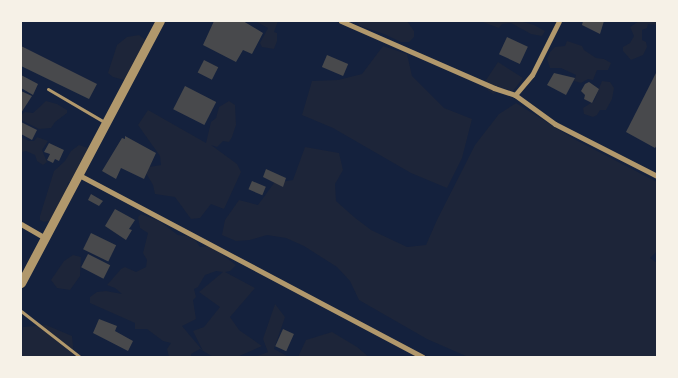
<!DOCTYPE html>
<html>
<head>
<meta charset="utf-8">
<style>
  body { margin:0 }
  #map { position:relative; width:678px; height:378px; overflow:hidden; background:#14213d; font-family:"Archivo Narrow",sans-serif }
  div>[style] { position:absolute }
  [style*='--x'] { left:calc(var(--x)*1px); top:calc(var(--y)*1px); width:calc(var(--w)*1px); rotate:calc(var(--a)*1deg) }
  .green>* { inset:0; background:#1d2539 }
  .building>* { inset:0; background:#48494c; transform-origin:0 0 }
  .service>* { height:3px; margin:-1.5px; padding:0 1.5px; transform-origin:1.5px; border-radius:1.5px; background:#b1986c }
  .minor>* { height:5px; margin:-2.5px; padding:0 2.5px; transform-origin:2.5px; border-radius:2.5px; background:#b1986c }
  .tertiary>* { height:9px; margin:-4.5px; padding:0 4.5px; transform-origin:4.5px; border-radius:4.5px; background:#b1986c }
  span { translate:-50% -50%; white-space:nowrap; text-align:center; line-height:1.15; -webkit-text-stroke:4px #f6f1e7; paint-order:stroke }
  .frame { position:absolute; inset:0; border:22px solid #f6f1e7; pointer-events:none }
</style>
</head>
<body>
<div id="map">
  <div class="green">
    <i style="clip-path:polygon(255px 21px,278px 21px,274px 32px,277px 33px,277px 41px,274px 49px,262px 47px,260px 43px,268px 28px)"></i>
    <i style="clip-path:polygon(356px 21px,407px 21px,414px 31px,414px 37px,409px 42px,401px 42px,384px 34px,360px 26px)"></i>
    <i style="clip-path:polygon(480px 21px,520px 21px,534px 25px,545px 31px,542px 36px,531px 34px,511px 23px,502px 24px,499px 28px)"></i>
    <i style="clip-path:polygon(639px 21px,657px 21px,657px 25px,648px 24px,647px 28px,642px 30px,642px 40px,646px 42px,647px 47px,643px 55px,631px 60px,623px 51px,623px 47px,630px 43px,634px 36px,630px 27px)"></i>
    <i style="clip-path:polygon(139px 35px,147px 41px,148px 51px,138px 72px,128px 81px,113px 77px,108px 73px,117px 45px,127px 37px)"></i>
    <i style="clip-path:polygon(567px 41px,582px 46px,584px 50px,596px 58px,604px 59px,611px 63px,608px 70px,597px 70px,593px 80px,588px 79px,581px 83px,574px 81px,576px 75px,561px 68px,550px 68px,547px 59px,550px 52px,555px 47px,565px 46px)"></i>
    <i style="clip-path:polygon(383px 46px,407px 54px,412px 76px,444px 108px,472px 119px,462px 158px,447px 188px,411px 173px,333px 128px,302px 115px,312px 81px,338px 80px,362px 74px)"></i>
    <i style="clip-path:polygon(498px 62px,523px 78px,513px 91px,502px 88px,493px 94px,485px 88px,486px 80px)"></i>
    <i style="clip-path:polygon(602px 81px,610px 82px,614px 88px,612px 99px,606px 110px,600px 110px,597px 115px,593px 117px,584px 114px,583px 108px,594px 101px)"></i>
    <i style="clip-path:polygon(46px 101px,57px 104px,67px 110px,67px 113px,55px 122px,51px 128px,39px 129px,21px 120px,21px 115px,25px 112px,33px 113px)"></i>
    <i style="clip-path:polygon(229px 101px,235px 105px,236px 125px,232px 137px,229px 142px,223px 141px,217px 147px,211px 145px,237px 164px,241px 172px,224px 209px,211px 204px,200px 218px,191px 219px,175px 197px,155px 194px,153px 185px,143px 168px,161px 165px,160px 156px,138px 125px,148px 110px,206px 143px,211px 122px,216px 118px,219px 107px)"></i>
    <i style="clip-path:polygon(516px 103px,574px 139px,657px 182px,657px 251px,650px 258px,657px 263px,657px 357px,468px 357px,427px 339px,359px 300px,350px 281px,337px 267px,304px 246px,286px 238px,267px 235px,250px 240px,236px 241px,222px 235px,225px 220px,239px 200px,258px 205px,274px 183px,293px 180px,305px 147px,339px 153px,343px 170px,335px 184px,336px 201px,354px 217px,371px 230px,407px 247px,426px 245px,437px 220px,475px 145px,499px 114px)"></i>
    <i style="clip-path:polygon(21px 137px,29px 141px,34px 141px,37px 137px,48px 141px,42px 150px,47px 162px,43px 165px,37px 161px,35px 155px,26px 151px,21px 152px)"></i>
    <i style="clip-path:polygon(79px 145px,88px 148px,75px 179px,68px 183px,65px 197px,50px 221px,44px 222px,40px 220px,40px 216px,54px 171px,65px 161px,71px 151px)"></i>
    <i style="clip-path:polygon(evenodd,141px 214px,159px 221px,178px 235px,187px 236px,196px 241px,200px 247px,208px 246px,215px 249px,236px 265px,230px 271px,225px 272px,255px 288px,230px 317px,239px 330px,262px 346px,237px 357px,213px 357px,200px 349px,191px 354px,191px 357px,169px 357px,167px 349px,171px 343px,163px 341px,147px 329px,135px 329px,135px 323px,90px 303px,90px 297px,97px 292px,106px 291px,122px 294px,115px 288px,107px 285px,121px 269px,125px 267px,136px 272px,146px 267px,147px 260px,143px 253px,148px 233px,140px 228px,138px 217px,141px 214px,216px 271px,223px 272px,199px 292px,220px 307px,204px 327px,193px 331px,203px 351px,182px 326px,196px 319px,193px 300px,196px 297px,194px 289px,198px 287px,205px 275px,216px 271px)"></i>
    <i style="clip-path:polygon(73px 255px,81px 257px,80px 276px,70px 290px,57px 288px,51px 280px,64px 261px)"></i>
    <i style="clip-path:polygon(275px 304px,285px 317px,274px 349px,289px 357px,255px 357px,268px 352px,263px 339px)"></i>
    <i style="clip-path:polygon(46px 325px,72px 336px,74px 357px,21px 357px,23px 327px)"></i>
    <i style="clip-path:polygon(332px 332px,357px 347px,369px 357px,298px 357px,306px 340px)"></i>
  </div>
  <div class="building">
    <i style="clip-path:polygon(214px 21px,243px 21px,263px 33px,252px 54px,243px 50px,236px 62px,203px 45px)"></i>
    <i style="clip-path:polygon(583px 21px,604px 21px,600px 34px,582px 25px)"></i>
    <i style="left:507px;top:37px;width:23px;height:19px;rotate:25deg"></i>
    <i style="clip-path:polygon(21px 46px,97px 84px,89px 99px,21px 66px)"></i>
    <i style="left:327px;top:55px;width:23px;height:13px;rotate:23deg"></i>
    <i style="left:204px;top:60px;width:16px;height:14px;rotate:27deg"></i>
    <i style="clip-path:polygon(657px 71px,657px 145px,655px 148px,626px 132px)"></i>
    <i style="clip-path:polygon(554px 73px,575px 78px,566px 95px,547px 85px)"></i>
    <i style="clip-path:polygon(21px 75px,38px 84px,33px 95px,21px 88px)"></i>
    <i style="clip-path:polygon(589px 82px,599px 89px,592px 103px,584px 99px,585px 95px,581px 91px,585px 84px)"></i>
    <i style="left:185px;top:86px;width:35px;height:26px;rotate:27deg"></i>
    <i style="clip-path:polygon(21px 91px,32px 96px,21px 113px)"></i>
    <i style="clip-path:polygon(21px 122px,37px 130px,32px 140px,21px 134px)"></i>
    <i style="clip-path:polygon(125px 136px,156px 153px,144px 179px,121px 168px,116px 179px,102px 171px,122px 138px,125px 139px)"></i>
    <i style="clip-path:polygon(49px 143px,64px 150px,59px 161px,55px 159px,53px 163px,47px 160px,50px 154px,44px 152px)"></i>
    <i style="clip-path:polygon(266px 169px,286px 178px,283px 187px,263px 177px)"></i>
    <i style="left:252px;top:181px;width:15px;height:9px;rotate:23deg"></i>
    <i style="clip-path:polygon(91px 194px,103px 201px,99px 206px,88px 200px)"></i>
    <i style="clip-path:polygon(115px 209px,135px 220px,129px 229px,132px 230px,126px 240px,105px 226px)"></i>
    <i style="left:91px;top:233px;width:28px;height:18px;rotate:26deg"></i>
    <i style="left:88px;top:254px;width:25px;height:15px;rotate:27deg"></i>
    <i style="clip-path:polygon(99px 319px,117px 326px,115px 331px,133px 341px,128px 351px,93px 333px)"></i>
    <i style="left:283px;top:329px;width:12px;height:19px;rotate:24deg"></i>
  </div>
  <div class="service">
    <i style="--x:48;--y:89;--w:67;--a:30.4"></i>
    <i style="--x:21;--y:311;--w:75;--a:37.9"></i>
  </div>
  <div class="minor">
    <i style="--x:341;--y:21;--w:167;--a:23.6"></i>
    <i style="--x:494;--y:88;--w:22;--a:18"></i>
    <i style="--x:515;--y:95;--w:26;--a:-50"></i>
    <i style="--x:532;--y:75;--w:60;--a:-63.4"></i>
    <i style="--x:515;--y:95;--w:49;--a:35.9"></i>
    <i style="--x:555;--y:124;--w:114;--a:27"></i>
    <i style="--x:79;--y:175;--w:389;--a:27.9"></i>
    <i style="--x:21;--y:224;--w:28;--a:30"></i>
  </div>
  <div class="tertiary">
    <i style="--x:21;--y:283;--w:297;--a:-62.1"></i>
  </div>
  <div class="frame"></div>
</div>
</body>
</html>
